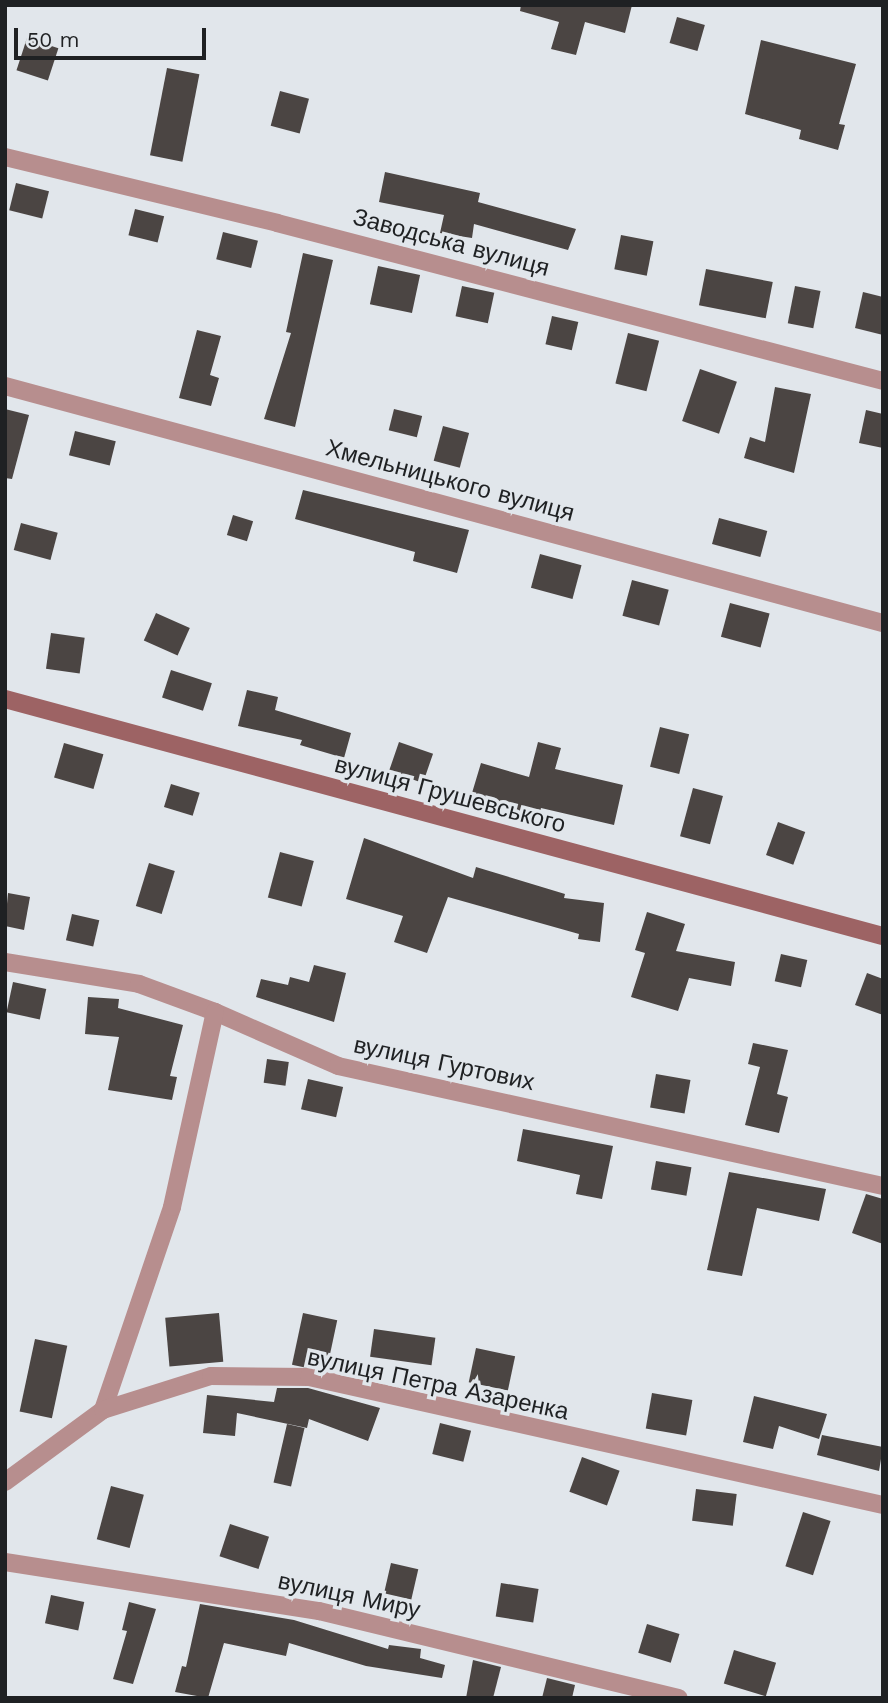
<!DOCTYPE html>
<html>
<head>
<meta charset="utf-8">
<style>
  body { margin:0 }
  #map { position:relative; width:888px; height:1703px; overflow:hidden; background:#e1e6eb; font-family:"Work Sans",sans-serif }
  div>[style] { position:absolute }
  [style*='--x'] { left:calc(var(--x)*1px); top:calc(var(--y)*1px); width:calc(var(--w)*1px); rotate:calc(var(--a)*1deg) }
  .building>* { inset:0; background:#4b4543; transform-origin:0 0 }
  .street>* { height:18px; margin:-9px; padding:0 9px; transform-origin:9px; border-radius:9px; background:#b78e8e }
  .secondary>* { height:18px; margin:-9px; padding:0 9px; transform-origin:9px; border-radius:9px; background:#9d6364 }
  span { translate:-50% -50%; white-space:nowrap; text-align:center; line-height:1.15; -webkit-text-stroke:7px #e1e6eb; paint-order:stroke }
  .street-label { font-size:24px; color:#1f2123 }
  .frame { position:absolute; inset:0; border:7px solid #1f2123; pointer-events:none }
  .scale { position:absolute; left:14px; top:28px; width:192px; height:32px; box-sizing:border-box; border:4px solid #1f2123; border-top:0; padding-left:9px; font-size:21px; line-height:24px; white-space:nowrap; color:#1f2123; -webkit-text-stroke:5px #e1e6eb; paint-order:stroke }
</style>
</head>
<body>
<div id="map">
  <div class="building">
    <i style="clip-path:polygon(521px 5px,632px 5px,625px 33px,585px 22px,576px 55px,551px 49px,559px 22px,520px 11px)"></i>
    <i style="left:677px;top:17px;width:29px;height:27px;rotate:16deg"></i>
    <i style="left:27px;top:38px;width:33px;height:34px;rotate:18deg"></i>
    <i style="clip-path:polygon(761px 40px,856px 64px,839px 124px,845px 125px,838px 150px,799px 139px,801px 130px,745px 114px)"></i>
    <i style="left:167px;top:68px;width:33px;height:89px;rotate:11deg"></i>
    <i style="left:280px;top:91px;width:30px;height:36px;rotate:15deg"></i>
    <i style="clip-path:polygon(385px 172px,480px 193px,478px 202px,576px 229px,568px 250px,474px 224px,472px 238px,440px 233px,444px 215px,379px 202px)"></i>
    <i style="left:16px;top:183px;width:34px;height:28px;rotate:14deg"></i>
    <i style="left:135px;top:209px;width:30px;height:27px;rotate:14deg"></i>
    <i style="left:223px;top:232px;width:36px;height:28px;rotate:14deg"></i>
    <i style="left:621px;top:235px;width:33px;height:35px;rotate:11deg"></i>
    <i style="clip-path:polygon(303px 253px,333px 260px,295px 427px,264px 419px,291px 333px,286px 332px)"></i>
    <i style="left:378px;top:266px;width:43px;height:39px;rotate:12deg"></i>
    <i style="left:706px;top:269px;width:68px;height:37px;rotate:11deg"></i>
    <i style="left:462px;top:286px;width:33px;height:31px;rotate:12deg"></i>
    <i style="left:795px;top:286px;width:26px;height:38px;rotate:11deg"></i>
    <i style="clip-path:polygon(863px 292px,883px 297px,883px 335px,855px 328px)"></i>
    <i style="left:552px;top:316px;width:27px;height:29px;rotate:13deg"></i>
    <i style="clip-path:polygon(197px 330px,221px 336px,210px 375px,219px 378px,211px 406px,179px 398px)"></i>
    <i style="left:628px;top:333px;width:32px;height:52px;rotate:14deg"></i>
    <i style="left:700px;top:369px;width:39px;height:55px;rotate:19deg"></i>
    <i style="clip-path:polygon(775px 387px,811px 394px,794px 473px,744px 458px,750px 437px,765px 442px)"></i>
    <i style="clip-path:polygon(5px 409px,29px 415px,12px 479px,5px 478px)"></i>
    <i style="left:394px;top:409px;width:29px;height:22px;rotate:14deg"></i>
    <i style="clip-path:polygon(866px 410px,883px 414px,883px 448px,859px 443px)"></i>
    <i style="left:443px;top:426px;width:27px;height:36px;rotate:15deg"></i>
    <i style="left:75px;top:431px;width:42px;height:25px;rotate:14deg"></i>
    <i style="clip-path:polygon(303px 490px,469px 530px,457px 573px,413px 561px,415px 552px,295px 519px)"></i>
    <i style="left:233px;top:515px;width:21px;height:21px;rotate:17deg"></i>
    <i style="left:719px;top:518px;width:50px;height:27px;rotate:15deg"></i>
    <i style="left:21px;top:523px;width:38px;height:28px;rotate:15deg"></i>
    <i style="left:540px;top:554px;width:43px;height:35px;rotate:15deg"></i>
    <i style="left:632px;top:580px;width:38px;height:37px;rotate:15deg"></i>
    <i style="left:730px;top:603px;width:41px;height:35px;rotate:15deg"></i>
    <i style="left:156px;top:613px;width:37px;height:30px;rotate:24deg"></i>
    <i style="left:51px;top:633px;width:34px;height:36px;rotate:8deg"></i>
    <i style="left:171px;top:670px;width:43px;height:29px;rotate:18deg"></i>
    <i style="clip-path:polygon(247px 690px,278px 697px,275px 710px,351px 733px,344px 758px,300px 745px,302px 740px,238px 726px)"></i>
    <i style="left:660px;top:727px;width:30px;height:41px;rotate:14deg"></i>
    <i style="left:399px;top:742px;width:36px;height:31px;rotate:19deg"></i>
    <i style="clip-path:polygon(538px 742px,561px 748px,555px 769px,623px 785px,614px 825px,541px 808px,538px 819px,472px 793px,481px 763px,529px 777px)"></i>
    <i style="left:64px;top:743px;width:41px;height:36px;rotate:16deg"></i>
    <i style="left:171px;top:784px;width:30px;height:24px;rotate:17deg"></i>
    <i style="left:693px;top:788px;width:31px;height:50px;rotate:15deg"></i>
    <i style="left:778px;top:822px;width:29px;height:35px;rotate:20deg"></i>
    <i style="clip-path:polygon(364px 838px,473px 878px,476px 867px,565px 894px,564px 898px,604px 903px,600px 942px,578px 939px,579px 934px,448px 897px,427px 953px,394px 942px,403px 916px,346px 899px)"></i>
    <i style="left:280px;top:852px;width:35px;height:47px;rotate:15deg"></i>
    <i style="left:149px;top:863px;width:27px;height:45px;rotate:17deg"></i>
    <i style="clip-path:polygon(8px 893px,30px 897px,24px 930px,5px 926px)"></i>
    <i style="clip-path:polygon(647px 912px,685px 924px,676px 951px,735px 962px,731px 986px,689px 978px,678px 1011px,631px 997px,645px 953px,635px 950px)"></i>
    <i style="left:72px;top:914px;width:28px;height:27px;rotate:13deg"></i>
    <i style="left:781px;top:954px;width:27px;height:28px;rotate:13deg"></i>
    <i style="clip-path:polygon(314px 965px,346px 973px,334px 1022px,256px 997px,261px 979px,288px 985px,290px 977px,309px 982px)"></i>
    <i style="clip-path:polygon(867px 973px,883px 979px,883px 1015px,855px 1005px)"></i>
    <i style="left:13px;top:982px;width:34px;height:31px;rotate:12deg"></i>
    <i style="clip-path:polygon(88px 997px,119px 999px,118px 1008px,183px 1025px,170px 1076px,177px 1077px,172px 1100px,108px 1090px,119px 1037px,85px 1034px)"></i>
    <i style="clip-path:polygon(753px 1043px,788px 1050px,777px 1094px,788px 1097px,779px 1133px,745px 1125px,760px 1067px,748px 1064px)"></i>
    <i style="left:267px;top:1059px;width:22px;height:24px;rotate:8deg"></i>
    <i style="left:656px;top:1074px;width:35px;height:34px;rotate:10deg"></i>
    <i style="left:308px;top:1079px;width:36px;height:31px;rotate:13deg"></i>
    <i style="clip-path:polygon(523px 1129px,613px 1146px,602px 1199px,576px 1194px,580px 1175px,517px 1161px)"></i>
    <i style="left:656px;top:1161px;width:36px;height:29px;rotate:10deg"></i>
    <i style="clip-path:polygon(729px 1172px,826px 1189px,819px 1221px,757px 1208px,742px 1276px,707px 1270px)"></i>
    <i style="clip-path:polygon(866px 1194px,883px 1199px,883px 1244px,852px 1233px)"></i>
    <i style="left:219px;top:1313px;width:49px;height:54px;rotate:85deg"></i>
    <i style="left:303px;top:1313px;width:35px;height:53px;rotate:12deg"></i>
    <i style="left:374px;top:1329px;width:62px;height:28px;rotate:8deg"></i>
    <i style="left:35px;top:1339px;width:33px;height:74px;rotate:12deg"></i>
    <i style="left:476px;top:1348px;width:40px;height:35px;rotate:12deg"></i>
    <i style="clip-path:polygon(277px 1388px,308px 1388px,380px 1408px,368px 1441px,309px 1419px,307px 1428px,237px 1413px,235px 1436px,203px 1433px,207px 1395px,274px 1402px)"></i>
    <i style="left:652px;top:1393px;width:41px;height:36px;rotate:10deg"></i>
    <i style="clip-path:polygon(754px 1396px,827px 1414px,819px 1439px,779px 1426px,773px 1449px,743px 1442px)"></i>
    <i style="left:440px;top:1423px;width:32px;height:32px;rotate:14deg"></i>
    <i style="left:287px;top:1424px;width:18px;height:60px;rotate:13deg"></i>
    <i style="clip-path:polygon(822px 1435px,883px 1447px,879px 1471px,817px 1455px)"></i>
    <i style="left:582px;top:1457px;width:40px;height:37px;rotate:20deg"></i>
    <i style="left:111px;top:1486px;width:34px;height:55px;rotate:15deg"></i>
    <i style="left:696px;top:1489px;width:41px;height:32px;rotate:7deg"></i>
    <i style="left:803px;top:1512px;width:29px;height:57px;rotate:18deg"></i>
    <i style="left:230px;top:1524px;width:41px;height:34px;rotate:18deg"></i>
    <i style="left:391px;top:1563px;width:28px;height:31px;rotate:13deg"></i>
    <i style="left:501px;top:1583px;width:38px;height:34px;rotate:9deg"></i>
    <i style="left:51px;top:1595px;width:34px;height:29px;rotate:12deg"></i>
    <i style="clip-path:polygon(129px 1602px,156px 1609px,133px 1684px,113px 1679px,127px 1631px,122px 1630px)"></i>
    <i style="clip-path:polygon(200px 1604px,294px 1620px,388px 1649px,389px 1645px,421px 1649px,420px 1658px,445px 1665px,442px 1678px,366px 1666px,289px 1643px,286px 1656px,224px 1643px,208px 1698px,175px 1692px,182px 1666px,186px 1667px)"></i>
    <i style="left:647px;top:1624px;width:34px;height:30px;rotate:17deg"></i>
    <i style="left:734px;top:1650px;width:44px;height:35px;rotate:17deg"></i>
    <i style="clip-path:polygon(473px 1660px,501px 1667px,493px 1698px,466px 1698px)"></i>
    <i style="clip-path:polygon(547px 1678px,575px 1685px,572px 1698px,542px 1698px)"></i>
  </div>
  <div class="street">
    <i style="--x:5;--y:157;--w:280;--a:13.6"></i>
    <i style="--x:277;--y:223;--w:626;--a:14.61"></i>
    <i style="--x:5;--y:386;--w:909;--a:15.11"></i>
    <i style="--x:5;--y:962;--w:136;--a:9.3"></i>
    <i style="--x:139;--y:984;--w:81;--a:20.2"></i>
    <i style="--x:215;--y:1012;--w:134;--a:23.7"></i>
    <i style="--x:338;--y:1066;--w:558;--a:12.42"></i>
    <i style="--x:103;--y:1410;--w:214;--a:-71.2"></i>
    <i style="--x:172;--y:1207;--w:200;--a:-77.6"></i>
    <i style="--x:5;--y:1482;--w:122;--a:-36.3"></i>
    <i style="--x:103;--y:1410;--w:113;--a:-17.5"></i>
    <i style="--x:211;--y:1376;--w:98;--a:0.6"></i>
    <i style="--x:309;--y:1377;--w:588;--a:12.57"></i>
    <i style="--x:5;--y:1562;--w:318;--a:8.9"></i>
    <i style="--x:319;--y:1611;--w:370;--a:13.6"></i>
  </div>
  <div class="secondary">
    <i style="--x:5;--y:699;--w:909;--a:15.11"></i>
  </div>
  <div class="street-label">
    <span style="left:451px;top:243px;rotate:15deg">Заводська вулиця</span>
    <span style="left:450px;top:481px;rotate:15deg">Хмельницького вулиця</span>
    <span style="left:450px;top:795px;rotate:15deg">вулиця Грушевського</span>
    <span style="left:444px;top:1064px;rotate:12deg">вулиця Гуртових</span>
    <span style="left:438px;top:1385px;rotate:12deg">вулиця Петра Азаренка</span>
    <span style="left:349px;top:1596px;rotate:12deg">вулиця Миру</span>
  </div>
  <div class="frame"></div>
  <div class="scale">50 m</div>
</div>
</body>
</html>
